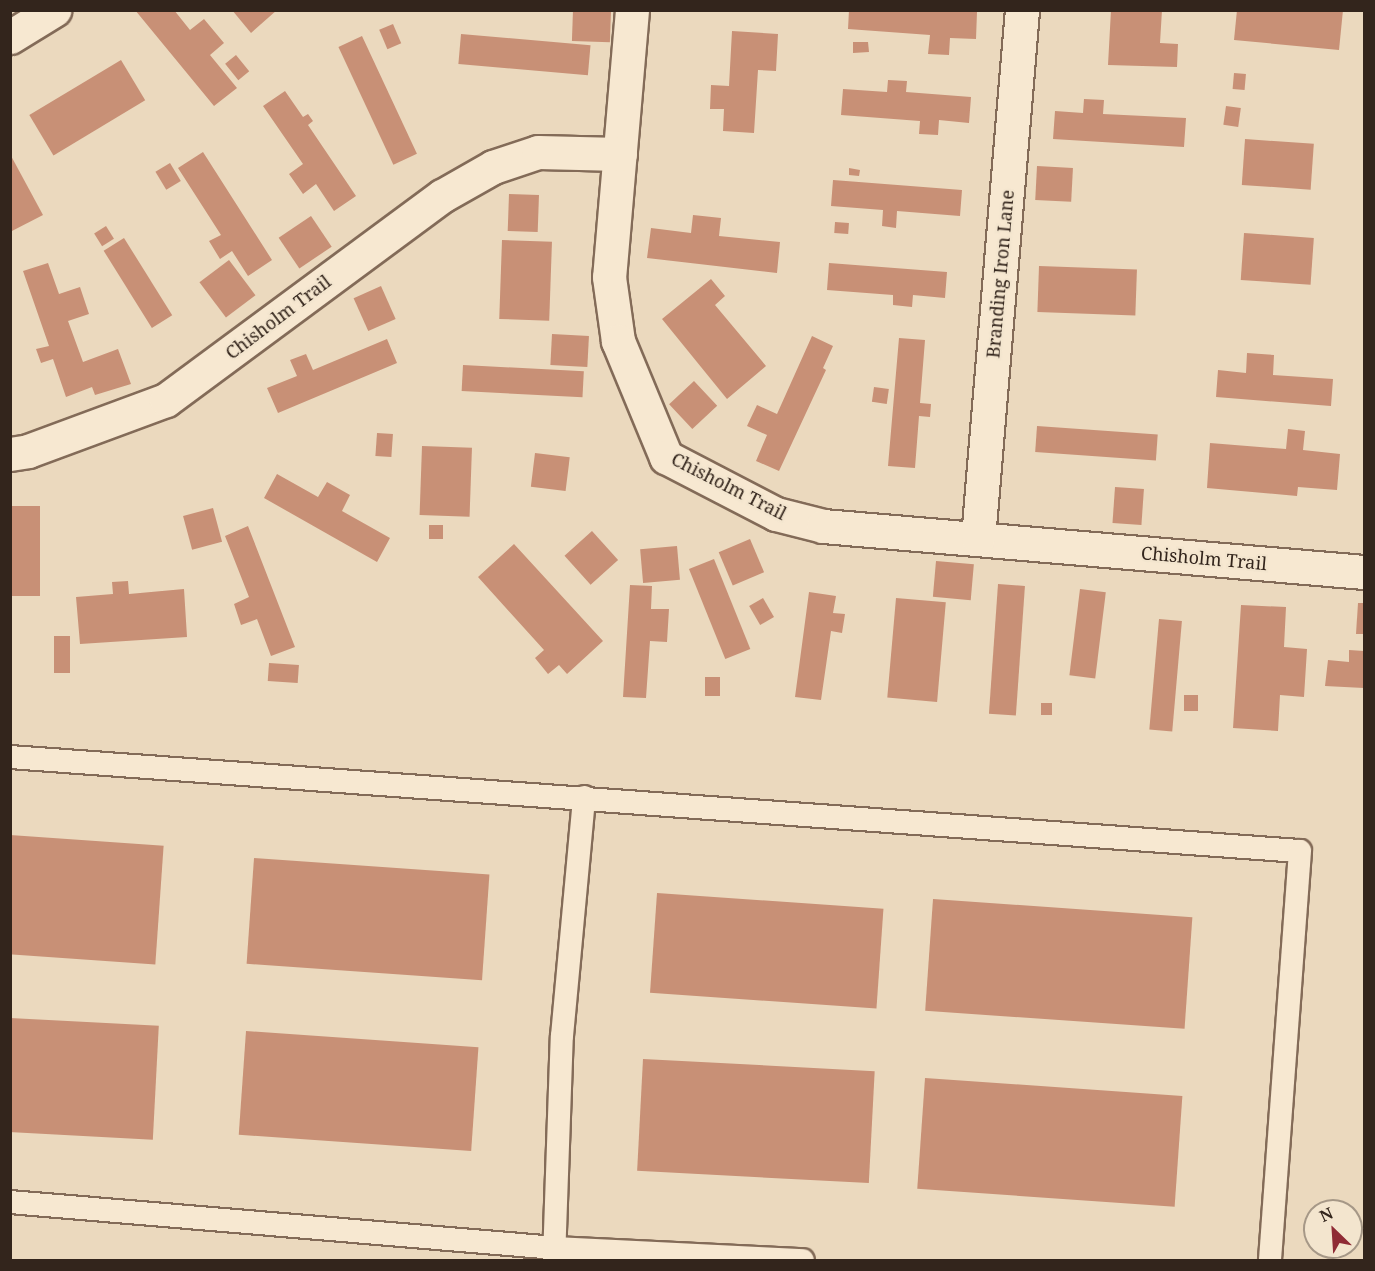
<!DOCTYPE html>
<html>
<head>
<meta charset="utf-8">
<style>
  body { margin:0 }
  #map { position:relative; width:1375px; height:1271px; overflow:hidden; background:#ebd9be; font-family:"Noto Serif",serif }
  div>[style] { position:absolute }
  [style*='--x'] { left:calc(var(--x)*1px); top:calc(var(--y)*1px); width:calc(var(--w)*1px); rotate:calc(var(--a)*1deg) }
  .building>* { inset:0; background:#c89076; transform-origin:0 0 }
  .roads { filter:drop-shadow(2px 0 #836b58) drop-shadow(-2px 0 #836b58) drop-shadow(0 2px #836b58) drop-shadow(0 -2px #836b58) }
  .lane>* { height:22px; margin:-11px; padding:0 11px; transform-origin:11px; border-radius:11px; background:#f7e8d1 }
  .street>* { height:33px; margin:-16.5px; padding:0 16.5px; transform-origin:16.5px; border-radius:16.5px; background:#f7e8d1 }
  span { translate:-50% -50%; white-space:nowrap; text-align:center; line-height:1.15; -webkit-text-stroke:4.5px #f3e5ce; paint-order:stroke }
  .street-label { font-size:18px; color:#33251c }
  .frame { position:absolute; inset:0; border:12px solid #33251c; pointer-events:none }
  .north { position:absolute; left:1303px; top:1199px; width:60px; height:60px; box-sizing:border-box; background:#f3e5ce; border:2px solid #a69887; border-radius:50%; rotate:335deg; font-size:16px; font-weight:700; line-height:24px; text-align:center; color:#33251c }
  .north::after { content:''; display:block; margin:auto; width:21px; height:27px; background:#8f2b35; clip-path:polygon(50% 0,100% 100%,50% 72%,0 100%) }
</style>
</head>
<body>
<div id="map">
  <div class="building">
    <i style="clip-path:polygon(135px 10px,174px 10px,190px 30px,204px 19px,224px 43px,210px 55px,237px 88px,214px 106px)"></i>
    <i style="clip-path:polygon(232px 10px,277px 10px,251px 33px)"></i>
    <i style="left:573px;top:10px;width:38px;height:31px;rotate:2deg"></i>
    <i style="clip-path:polygon(849px 10px,977px 12px,976px 39px,950px 38px,949px 55px,928px 54px,930px 35px,848px 29px)"></i>
    <i style="clip-path:polygon(1111px 10px,1162px 10px,1160px 43px,1178px 44px,1177px 67px,1108px 65px)"></i>
    <i style="clip-path:polygon(1237px 10px,1343px 10px,1339px 50px,1234px 40px)"></i>
    <i style="left:393px;top:24px;width:21px;height:15px;rotate:67deg"></i>
    <i style="clip-path:polygon(732px 31px,778px 34px,776px 71px,758px 70px,754px 133px,723px 131px,724px 109px,710px 109px,711px 85px,729px 86px)"></i>
    <i style="left:461px;top:34px;width:130px;height:30px;rotate:5deg"></i>
    <i style="left:362px;top:36px;width:130px;height:26px;rotate:65deg"></i>
    <i style="clip-path:polygon(853px 42px,868px 42px,869px 52px,853px 53px)"></i>
    <i style="left:236px;top:55px;width:21px;height:14px;rotate:51deg"></i>
    <i style="left:121px;top:60px;width:47px;height:107px;rotate:59deg"></i>
    <i style="left:1234px;top:73px;width:12px;height:16px;rotate:5deg"></i>
    <i style="clip-path:polygon(888px 80px,907px 81px,906px 92px,971px 97px,969px 123px,939px 120px,938px 135px,919px 134px,920px 121px,841px 115px,843px 89px,887px 92px)"></i>
    <i style="clip-path:polygon(285px 91px,303px 117px,308px 114px,313px 121px,308px 125px,356px 196px,334px 211px,316px 184px,303px 194px,289px 174px,303px 164px,263px 106px)"></i>
    <i style="clip-path:polygon(1084px 99px,1104px 100px,1103px 114px,1186px 118px,1184px 147px,1053px 139px,1055px 111px,1083px 113px)"></i>
    <i style="left:1226px;top:106px;width:15px;height:19px;rotate:8deg"></i>
    <i style="left:1245px;top:139px;width:69px;height:46px;rotate:4deg"></i>
    <i style="clip-path:polygon(203px 152px,272px 260px,248px 276px,232px 251px,220px 259px,209px 241px,221px 235px,178px 168px)"></i>
    <i style="clip-path:polygon(10px 154px,43px 215px,10px 232px)"></i>
    <i style="left:170px;top:163px;width:21px;height:17px;rotate:59deg"></i>
    <i style="left:1037px;top:166px;width:36px;height:34px;rotate:3deg"></i>
    <i style="clip-path:polygon(849px 168px,860px 170px,859px 176px,849px 175px)"></i>
    <i style="clip-path:polygon(833px 180px,962px 190px,960px 216px,897px 211px,896px 228px,882px 226px,883px 210px,831px 206px)"></i>
    <i style="left:509px;top:194px;width:30px;height:37px;rotate:2deg"></i>
    <i style="clip-path:polygon(693px 215px,721px 218px,719px 236px,780px 242px,777px 273px,647px 258px,651px 228px,691px 233px)"></i>
    <i style="left:311px;top:216px;width:37px;height:39px;rotate:56deg"></i>
    <i style="left:835px;top:222px;width:14px;height:11px;rotate:4deg"></i>
    <i style="left:106px;top:226px;width:15px;height:14px;rotate:58deg"></i>
    <i style="left:1244px;top:233px;width:70px;height:47px;rotate:4deg"></i>
    <i style="left:124px;top:238px;width:91px;height:24px;rotate:58deg"></i>
    <i style="left:502px;top:240px;width:50px;height:79px;rotate:2deg"></i>
    <i style="left:229px;top:260px;width:44px;height:37px;rotate:53deg"></i>
    <i style="clip-path:polygon(48px 263px,59px 294px,80px 287px,89px 314px,68px 321px,83px 362px,118px 349px,131px 384px,95px 395px,92px 387px,66px 397px,53px 359px,41px 363px,36px 349px,49px 346px,23px 271px)"></i>
    <i style="clip-path:polygon(829px 263px,947px 272px,945px 298px,913px 295px,912px 307px,893px 305px,893px 295px,827px 290px)"></i>
    <i style="left:1039px;top:266px;width:98px;height:46px;rotate:2deg"></i>
    <i style="clip-path:polygon(711px 279px,725px 296px,715px 305px,766px 366px,727px 399px,662px 319px)"></i>
    <i style="left:381px;top:286px;width:36px;height:30px;rotate:66deg"></i>
    <i style="left:552px;top:334px;width:37px;height:31px;rotate:3deg"></i>
    <i style="clip-path:polygon(812px 336px,833px 346px,823px 368px,826px 370px,779px 471px,756px 461px,767px 435px,747px 426px,757px 405px,777px 414px)"></i>
    <i style="clip-path:polygon(899px 338px,925px 340px,920px 403px,931px 404px,930px 417px,919px 416px,915px 468px,888px 466px)"></i>
    <i style="clip-path:polygon(387px 339px,397px 363px,278px 413px,267px 388px,297px 376px,290px 360px,306px 354px,313px 370px)"></i>
    <i style="clip-path:polygon(1247px 353px,1274px 355px,1273px 375px,1333px 379px,1331px 406px,1216px 397px,1218px 370px,1246px 373px)"></i>
    <i style="left:463px;top:365px;width:121px;height:26px;rotate:3deg"></i>
    <i style="left:694px;top:381px;width:34px;height:34px;rotate:47deg"></i>
    <i style="left:874px;top:387px;width:15px;height:15px;rotate:8deg"></i>
    <i style="left:1037px;top:426px;width:121px;height:26px;rotate:4deg"></i>
    <i style="clip-path:polygon(1288px 429px,1305px 431px,1303px 450px,1340px 454px,1337px 490px,1298px 487px,1297px 496px,1207px 488px,1210px 443px,1286px 449px)"></i>
    <i style="left:377px;top:433px;width:16px;height:23px;rotate:4deg"></i>
    <i style="left:422px;top:446px;width:50px;height:69px;rotate:2deg"></i>
    <i style="left:535px;top:453px;width:35px;height:34px;rotate:7deg"></i>
    <i style="clip-path:polygon(277px 474px,318px 497px,327px 482px,350px 495px,342px 511px,390px 538px,377px 562px,264px 498px)"></i>
    <i style="left:1115px;top:487px;width:29px;height:36px;rotate:4deg"></i>
    <i style="left:10px;top:506px;width:30px;height:90px"></i>
    <i style="left:213px;top:508px;width:35px;height:31px;rotate:75deg"></i>
    <i style="left:429px;top:525px;width:14px;height:14px"></i>
    <i style="clip-path:polygon(248px 526px,295px 647px,271px 656px,257px 619px,241px 625px,234px 604px,249px 597px,225px 536px)"></i>
    <i style="left:592px;top:531px;width:39px;height:37px;rotate:48deg"></i>
    <i style="left:750px;top:539px;width:36px;height:34px;rotate:67deg"></i>
    <i style="clip-path:polygon(514px 544px,603px 641px,567px 674px,559px 665px,548px 674px,535px 658px,544px 650px,478px 577px)"></i>
    <i style="left:677px;top:546px;width:34px;height:37px;rotate:85deg"></i>
    <i style="left:714px;top:559px;width:97px;height:27px;rotate:68deg"></i>
    <i style="left:936px;top:561px;width:38px;height:36px;rotate:5deg"></i>
    <i style="clip-path:polygon(128px 581px,129px 594px,184px 589px,187px 637px,80px 644px,76px 597px,113px 594px,112px 582px)"></i>
    <i style="left:998px;top:584px;width:27px;height:130px;rotate:4deg"></i>
    <i style="clip-path:polygon(630px 585px,652px 586px,651px 609px,669px 609px,667px 642px,650px 641px,646px 698px,623px 697px)"></i>
    <i style="left:1080px;top:589px;width:26px;height:87px;rotate:7deg"></i>
    <i style="clip-path:polygon(809px 592px,836px 596px,833px 613px,845px 614px,842px 633px,831px 631px,821px 700px,795px 697px)"></i>
    <i style="left:763px;top:598px;width:22px;height:16px;rotate:60deg"></i>
    <i style="left:896px;top:598px;width:50px;height:100px;rotate:5deg"></i>
    <i style="clip-path:polygon(1358px 603px,1364px 603px,1364px 634px,1356px 634px)"></i>
    <i style="clip-path:polygon(1241px 605px,1286px 607px,1284px 647px,1307px 649px,1304px 697px,1280px 695px,1278px 731px,1233px 728px)"></i>
    <i style="left:1159px;top:619px;width:23px;height:111px;rotate:5deg"></i>
    <i style="left:54px;top:636px;width:16px;height:37px"></i>
    <i style="clip-path:polygon(1349px 650px,1364px 651px,1364px 688px,1325px 686px,1328px 660px,1349px 662px)"></i>
    <i style="left:269px;top:663px;width:30px;height:18px;rotate:4deg"></i>
    <i style="left:705px;top:677px;width:15px;height:19px"></i>
    <i style="left:1184px;top:695px;width:14px;height:16px"></i>
    <i style="left:1041px;top:703px;width:11px;height:12px"></i>
    <i style="left:10px;top:835px;width:154px;height:119px;rotate:4deg"></i>
    <i style="left:254px;top:858px;width:236px;height:106px;rotate:4deg"></i>
    <i style="left:657px;top:893px;width:227px;height:100px;rotate:4deg"></i>
    <i style="left:933px;top:899px;width:260px;height:112px;rotate:4deg"></i>
    <i style="left:10px;top:1018px;width:149px;height:114px;rotate:3deg"></i>
    <i style="left:246px;top:1031px;width:233px;height:104px;rotate:4deg"></i>
    <i style="left:643px;top:1059px;width:232px;height:112px;rotate:3deg"></i>
    <i style="left:925px;top:1078px;width:258px;height:111px;rotate:4deg"></i>
  </div>
  <div class="roads">
    <div class="lane">
      <i style="--x:10;--y:757;--w:1293;--a:4.17"></i>
      <i style="--x:1300;--y:851;--w:410;--a:94.2"></i>
      <i style="--x:10;--y:1202;--w:547;--a:4.82"></i>
      <i style="--x:555;--y:1248;--w:248;--a:2.8"></i>
      <i style="--x:554;--y:1260;--w:224;--a:-88"></i>
      <i style="--x:562;--y:1036;--w:240;--a:-84.7"></i>
    </div>
    <div class="street">
      <i style="--x:632;--y:10;--w:268;--a:94.9"></i>
      <i style="--x:609;--y:277;--w:65;--a:82"></i>
      <i style="--x:618;--y:341;--w:126;--a:67.5"></i>
      <i style="--x:666;--y:457;--w:124;--a:27.4"></i>
      <i style="--x:776;--y:514;--w:49;--a:14.3"></i>
      <i style="--x:823;--y:526;--w:543;--a:4.86"></i>
      <i style="--x:10;--y:37;--w:52;--a:-31.5"></i>
      <i style="--x:10;--y:454;--w:18;--a:-9"></i>
      <i style="--x:28;--y:451;--w:147;--a:-20.3"></i>
      <i style="--x:166;--y:400;--w:343;--a:-36.5"></i>
      <i style="--x:442;--y:196;--w:59;--a:-29.6"></i>
      <i style="--x:493;--y:167;--w:47;--a:-18.4"></i>
      <i style="--x:538;--y:152;--w:82;--a:1.4"></i>
      <i style="--x:978;--y:538;--w:530;--a:-85.24"></i>
    </div>
  </div>
  <div class="street-label">
    <span style="left:1000px;top:274px;rotate:-85deg">Branding Iron Lane</span>
    <span style="left:278px;top:317px;rotate:-37deg">Chisholm Trail</span>
    <span style="left:729px;top:486px;rotate:27deg">Chisholm Trail</span>
    <span style="left:1204px;top:558px;rotate:5deg">Chisholm Trail</span>
  </div>
  <div class="frame"></div>
  <div class="north">N</div>
</div>
</body>
</html>
